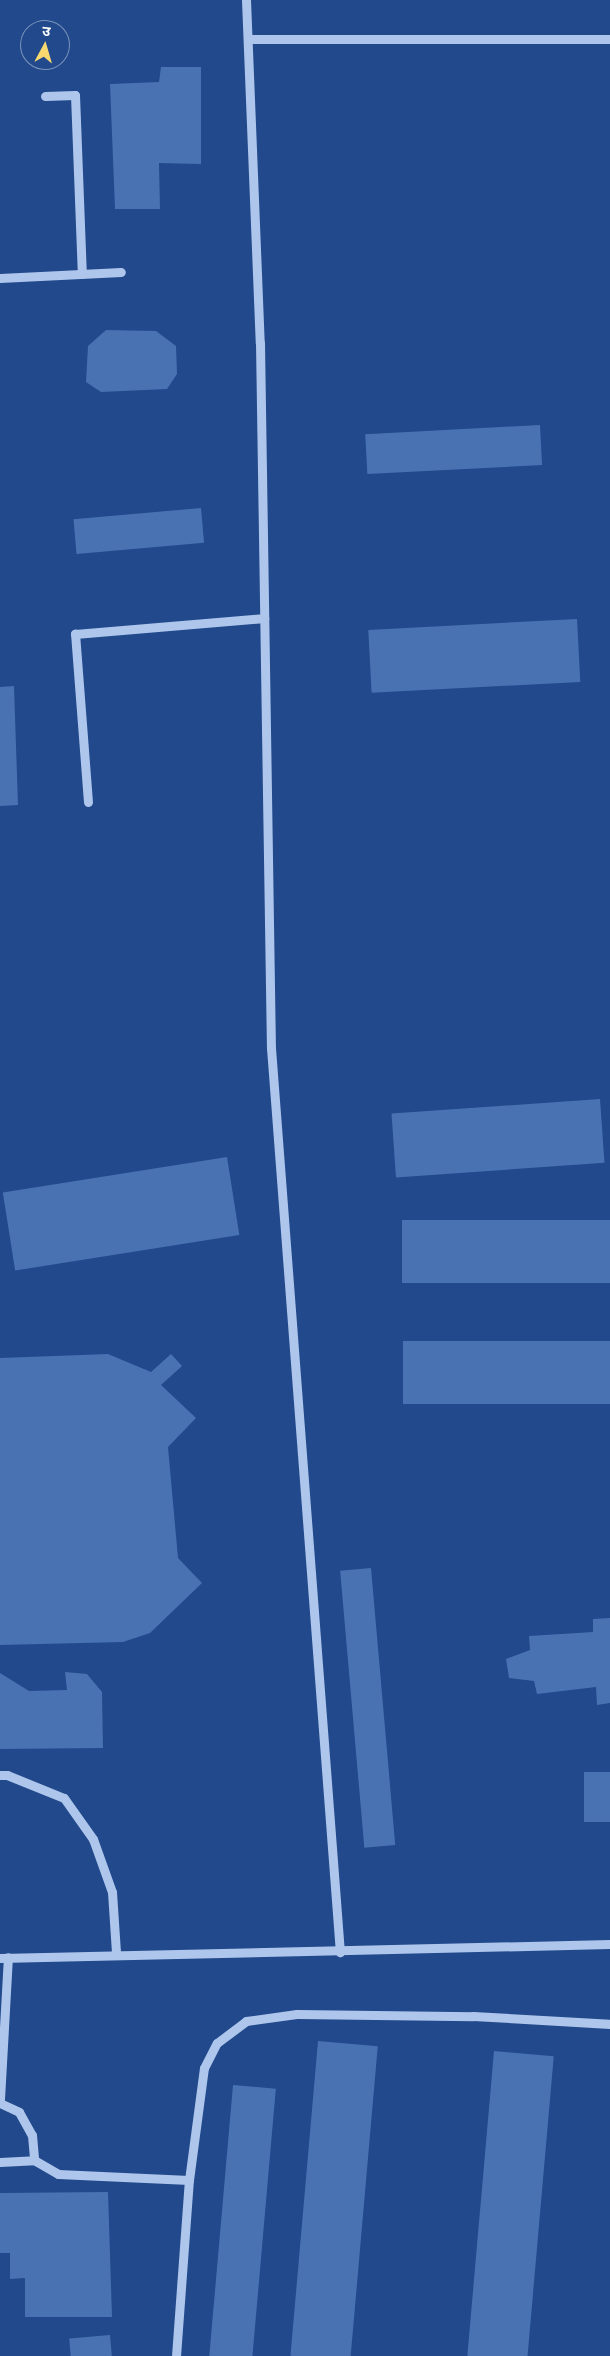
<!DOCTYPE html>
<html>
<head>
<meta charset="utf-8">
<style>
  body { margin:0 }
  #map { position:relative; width:610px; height:2356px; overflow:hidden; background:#21498c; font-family:"Titillium Web","Noto Sans Devanagari",sans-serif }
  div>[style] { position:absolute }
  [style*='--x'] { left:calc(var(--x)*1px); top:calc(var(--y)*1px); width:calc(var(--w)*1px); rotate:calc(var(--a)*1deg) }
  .building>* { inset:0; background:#4972b3; transform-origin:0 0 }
  .minor>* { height:9px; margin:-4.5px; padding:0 4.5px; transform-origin:4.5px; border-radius:4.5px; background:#aec6eb }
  span { translate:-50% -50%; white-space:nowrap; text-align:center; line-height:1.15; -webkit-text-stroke:4px #21498c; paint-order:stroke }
  .north { position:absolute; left:20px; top:20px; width:50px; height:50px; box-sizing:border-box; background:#21498c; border:1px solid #7a92ba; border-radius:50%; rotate:6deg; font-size:14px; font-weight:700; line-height:20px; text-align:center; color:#fff }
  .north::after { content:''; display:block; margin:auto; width:18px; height:22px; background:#f8d96f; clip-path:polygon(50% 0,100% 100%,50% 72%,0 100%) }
</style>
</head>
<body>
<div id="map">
  <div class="building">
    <i style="clip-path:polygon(161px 67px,201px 67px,201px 164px,159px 163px,160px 209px,115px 209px,110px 84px,159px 82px)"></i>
    <i style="clip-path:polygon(106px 330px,156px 331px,176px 346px,177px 374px,167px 389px,101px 392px,86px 382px,88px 346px)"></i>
    <i style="left:540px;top:425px;width:40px;height:175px;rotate:87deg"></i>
    <i style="left:201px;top:508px;width:35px;height:128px;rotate:85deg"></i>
    <i style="left:577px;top:619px;width:63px;height:209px;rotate:87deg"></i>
    <i style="clip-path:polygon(14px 686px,18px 805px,0 806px,0 687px)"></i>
    <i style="left:600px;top:1099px;width:64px;height:209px;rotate:86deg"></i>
    <i style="left:227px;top:1157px;width:79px;height:227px;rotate:81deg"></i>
    <i style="left:610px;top:1220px;width:63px;height:208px;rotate:90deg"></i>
    <i style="left:610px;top:1341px;width:63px;height:207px;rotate:90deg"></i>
    <i style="clip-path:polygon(108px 1354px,151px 1372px,171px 1354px,182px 1366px,161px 1385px,196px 1418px,168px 1447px,178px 1558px,202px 1583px,150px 1633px,123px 1642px,0 1645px,0 1358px)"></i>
    <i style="left:371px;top:1568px;width:278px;height:31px;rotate:85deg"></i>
    <i style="clip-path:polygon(610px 1618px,610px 1703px,597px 1705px,596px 1687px,537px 1694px,534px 1681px,509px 1678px,506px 1659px,530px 1650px,529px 1636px,593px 1632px,593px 1619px)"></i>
    <i style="clip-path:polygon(65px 1672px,87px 1674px,102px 1692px,103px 1748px,0 1749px,0 1673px,29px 1691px,67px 1690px)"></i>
    <i style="left:610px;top:1772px;width:50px;height:26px;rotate:90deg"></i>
    <i style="left:318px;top:2041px;width:60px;height:316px;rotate:5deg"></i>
    <i style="left:494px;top:2051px;width:60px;height:306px;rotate:5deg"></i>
    <i style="left:233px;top:2085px;width:43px;height:272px;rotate:5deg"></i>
    <i style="clip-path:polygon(108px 2192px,112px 2317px,25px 2317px,25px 2278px,10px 2279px,10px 2253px,0 2253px,0 2193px)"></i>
    <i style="left:110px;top:2335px;width:21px;height:41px;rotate:85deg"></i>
  </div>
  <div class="minor">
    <i style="--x:246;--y:0;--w:343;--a:87.7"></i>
    <i style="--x:260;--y:343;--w:705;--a:89.11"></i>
    <i style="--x:271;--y:1048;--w:907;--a:85.64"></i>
    <i style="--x:248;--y:39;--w:362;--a:0"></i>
    <i style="--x:45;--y:96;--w:30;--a:-2"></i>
    <i style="--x:75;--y:95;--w:179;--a:87.8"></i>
    <i style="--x:0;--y:278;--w:121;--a:-2.8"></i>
    <i style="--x:88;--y:802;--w:169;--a:-94.4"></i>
    <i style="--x:75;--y:634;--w:190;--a:-4.8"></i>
    <i style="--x:0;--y:1775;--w:7;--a:0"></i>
    <i style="--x:7;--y:1775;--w:61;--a:22"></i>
    <i style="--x:64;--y:1798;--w:50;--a:54.7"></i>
    <i style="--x:93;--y:1839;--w:56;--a:70.3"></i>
    <i style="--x:112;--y:1892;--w:61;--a:86.2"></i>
    <i style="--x:0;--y:1958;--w:610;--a:-1.31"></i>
    <i style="--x:0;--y:2099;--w:142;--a:-86.8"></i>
    <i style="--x:0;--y:2103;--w:21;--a:25"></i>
    <i style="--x:19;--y:2112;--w:26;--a:61"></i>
    <i style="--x:32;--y:2135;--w:25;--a:85"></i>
    <i style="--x:0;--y:2162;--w:34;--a:-3"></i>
    <i style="--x:34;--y:2160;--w:28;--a:30"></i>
    <i style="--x:58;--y:2174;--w:131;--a:2.6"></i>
    <i style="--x:176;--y:2356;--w:176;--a:-85.8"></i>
    <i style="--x:189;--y:2180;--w:113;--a:-82.4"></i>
    <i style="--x:204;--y:2068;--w:28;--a:-63"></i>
    <i style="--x:217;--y:2043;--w:36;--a:-37"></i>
    <i style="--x:246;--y:2021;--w:51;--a:-7.8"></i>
    <i style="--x:297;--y:2014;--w:176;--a:0.7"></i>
    <i style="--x:473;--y:2016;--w:137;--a:3.3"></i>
  </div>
  <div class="north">उ</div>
</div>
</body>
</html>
